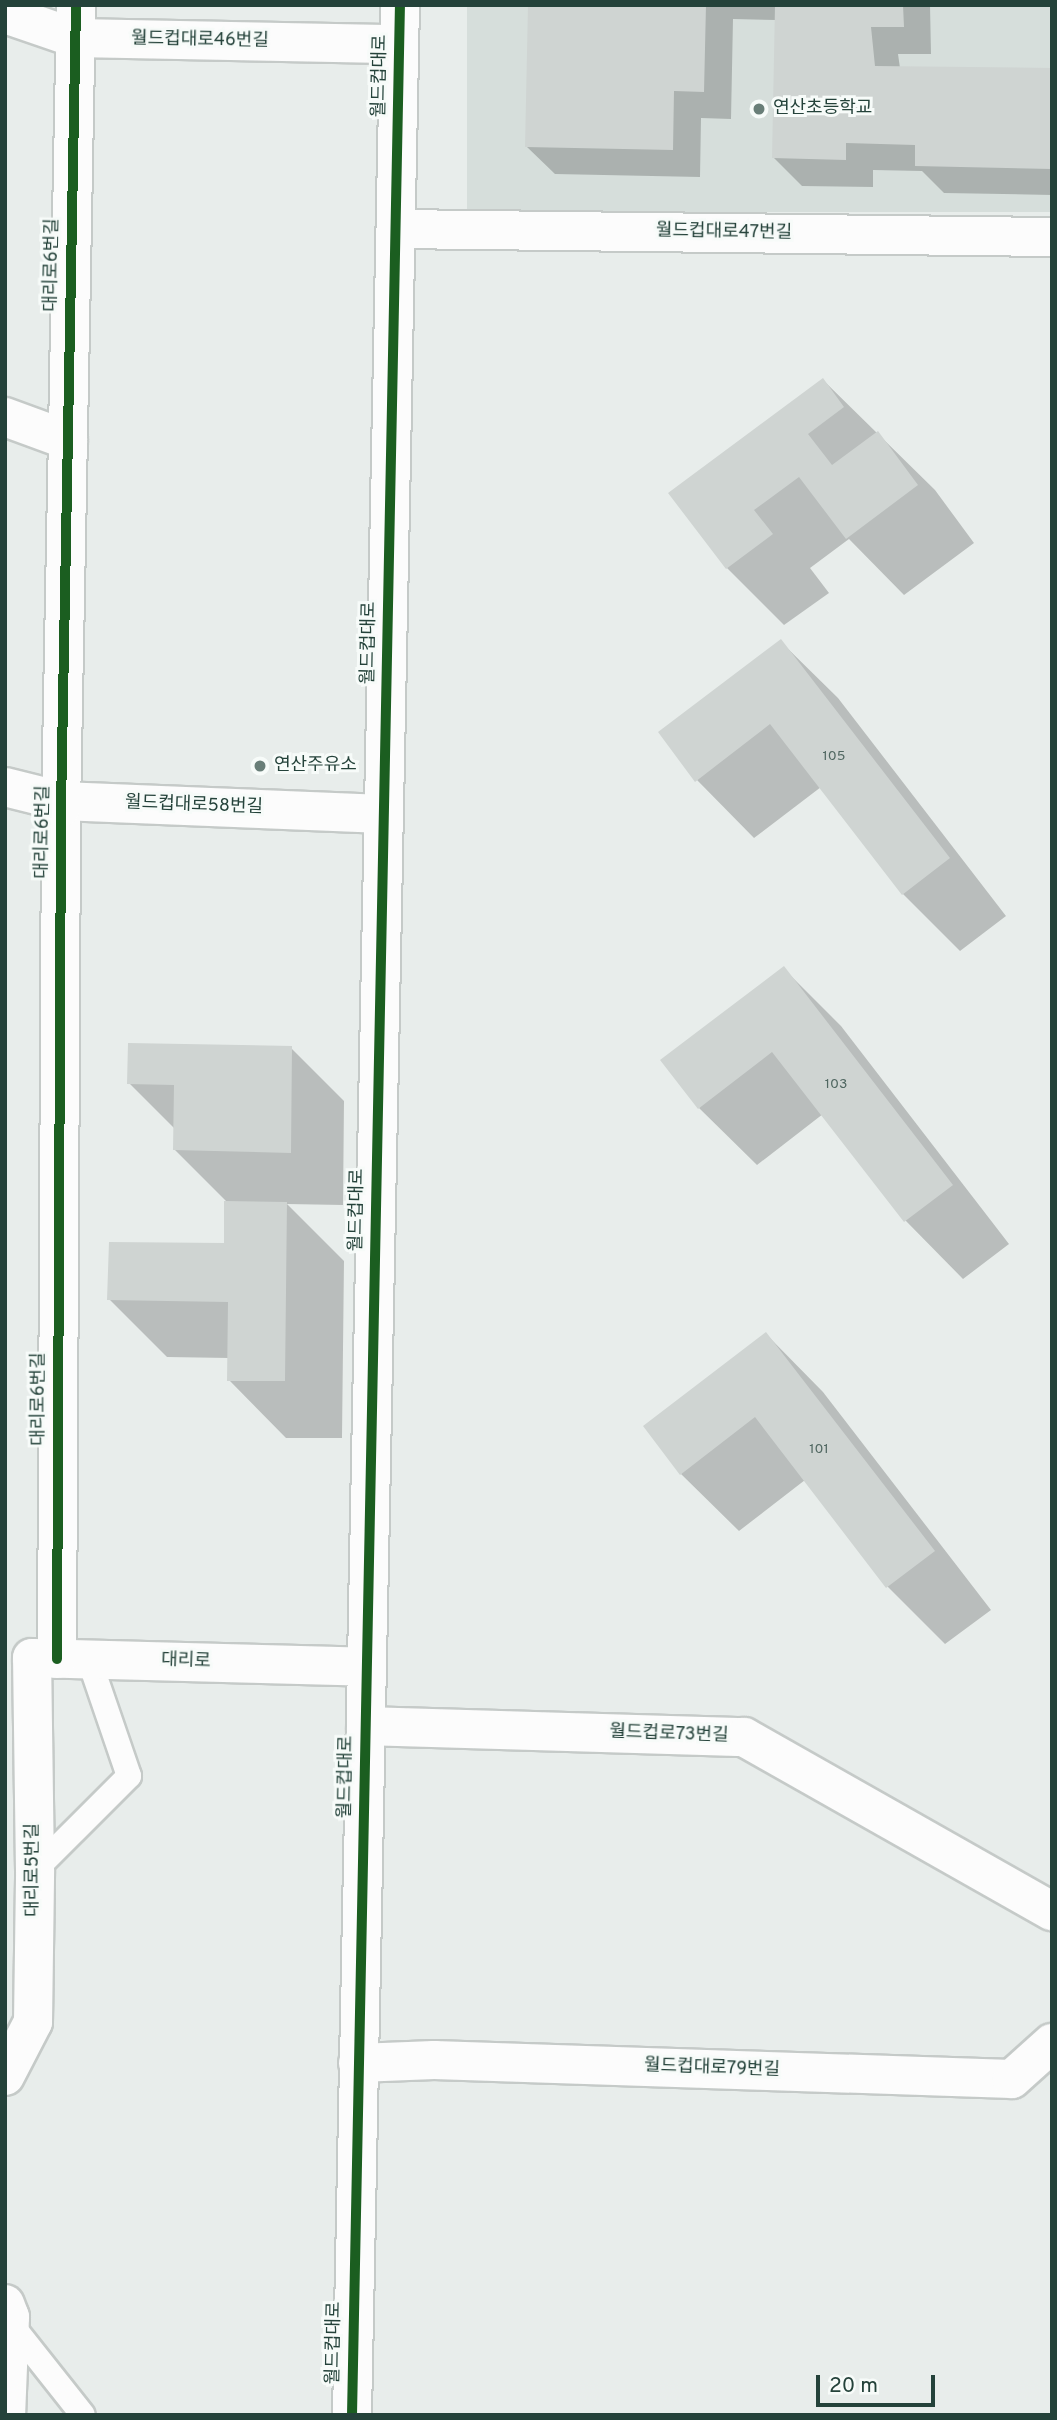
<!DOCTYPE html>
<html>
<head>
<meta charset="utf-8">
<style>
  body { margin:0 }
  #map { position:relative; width:1057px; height:2420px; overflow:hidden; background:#e8edeb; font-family:Overpass,"Noto Sans KR",sans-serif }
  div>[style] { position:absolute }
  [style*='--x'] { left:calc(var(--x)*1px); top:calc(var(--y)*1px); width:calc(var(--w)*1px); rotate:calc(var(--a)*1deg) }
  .built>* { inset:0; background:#d6dedb; transform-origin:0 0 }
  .shadow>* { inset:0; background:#0003 }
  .building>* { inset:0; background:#cfd4d2 }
  .roads { filter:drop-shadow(2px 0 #c5cac8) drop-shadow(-2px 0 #c5cac8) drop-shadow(0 2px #c5cac8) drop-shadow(0 -2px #c5cac8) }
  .lane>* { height:24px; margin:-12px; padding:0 12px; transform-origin:12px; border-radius:12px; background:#fcfcfc }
  .street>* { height:38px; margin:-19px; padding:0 19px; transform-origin:19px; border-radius:19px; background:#fcfcfc }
  .secondary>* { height:38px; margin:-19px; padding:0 19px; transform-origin:19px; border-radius:19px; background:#fcfcfc }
  .cycleway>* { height:10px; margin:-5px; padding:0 5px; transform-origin:5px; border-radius:5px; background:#1b5e20 }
  .dots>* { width:19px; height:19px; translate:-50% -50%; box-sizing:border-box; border:4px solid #f7fbf9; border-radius:50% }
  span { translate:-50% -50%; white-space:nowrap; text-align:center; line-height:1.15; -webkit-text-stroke:6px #f7fbf9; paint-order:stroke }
  .number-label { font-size:14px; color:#506761 }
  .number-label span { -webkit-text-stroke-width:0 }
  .street-label { font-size:18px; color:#24423a }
  .poi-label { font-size:18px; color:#24423a }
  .left { translate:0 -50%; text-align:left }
  .frame { position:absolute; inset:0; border:7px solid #24423a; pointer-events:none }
  .scale { position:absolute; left:816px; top:2375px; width:119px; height:32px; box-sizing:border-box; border:4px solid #24423a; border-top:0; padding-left:9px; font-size:21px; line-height:24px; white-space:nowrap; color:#24423a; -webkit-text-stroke:5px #f7fbf9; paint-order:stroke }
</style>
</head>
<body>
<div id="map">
  <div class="built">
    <i style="left:467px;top:5px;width:585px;height:207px"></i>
  </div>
  <div class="shadow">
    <i style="clip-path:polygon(530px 5px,930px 5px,931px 54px,898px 54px,900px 68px,1052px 70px,1052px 195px,944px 193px,922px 171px,873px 170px,873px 187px,802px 186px,774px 158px,776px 20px,733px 19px,731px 119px,701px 118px,700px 177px,555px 174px,527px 147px)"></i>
    <i style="clip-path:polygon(823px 380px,935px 490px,974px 543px,904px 595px,849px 539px,810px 568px,829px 593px,784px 625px,727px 568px,671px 493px)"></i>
    <i style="clip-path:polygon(780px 641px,838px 698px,1006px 916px,960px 951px,903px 894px,821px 787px,754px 838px,697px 780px)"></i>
    <i style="clip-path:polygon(783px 968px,841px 1026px,1009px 1244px,963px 1279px,906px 1221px,823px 1114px,757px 1165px,699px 1108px)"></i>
    <i style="clip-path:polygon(291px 1048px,344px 1101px,343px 1205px,287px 1204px,344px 1261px,342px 1438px,286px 1438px,229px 1380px,229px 1358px,167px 1357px,109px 1299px,226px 1245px,226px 1201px,175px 1150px,175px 1129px,129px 1083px)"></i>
    <i style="clip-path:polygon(766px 1334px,823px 1392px,991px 1610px,945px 1644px,888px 1587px,805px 1480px,739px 1531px,681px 1474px)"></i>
  </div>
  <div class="building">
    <i style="clip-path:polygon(528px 5px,706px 5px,704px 92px,674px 91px,673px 150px,525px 147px)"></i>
    <i style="clip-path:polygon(775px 5px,903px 5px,904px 27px,871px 27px,875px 66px,1052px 68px,1052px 169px,915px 166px,915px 145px,846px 143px,846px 160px,772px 158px)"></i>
    <i style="clip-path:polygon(823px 378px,844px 407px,808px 434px,832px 465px,878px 431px,918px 485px,846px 539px,799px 477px,754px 510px,773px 534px,726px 569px,668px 493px)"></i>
    <i style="clip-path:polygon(781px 639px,950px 858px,902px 895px,770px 724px,695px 782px,658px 732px)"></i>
    <i style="clip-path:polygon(784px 966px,953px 1185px,904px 1222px,772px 1052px,698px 1109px,660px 1060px)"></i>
    <i style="clip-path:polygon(128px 1043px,292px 1046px,291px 1153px,173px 1150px,174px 1085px,127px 1084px)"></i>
    <i style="clip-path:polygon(224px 1201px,287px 1202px,285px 1381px,227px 1381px,228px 1302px,107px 1300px,109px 1242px,224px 1243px)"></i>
    <i style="clip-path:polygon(766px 1332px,935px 1551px,886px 1588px,755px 1417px,680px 1475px,643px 1426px)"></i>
  </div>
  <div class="roads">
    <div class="lane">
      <i style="--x:35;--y:1870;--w:133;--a:-45"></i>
      <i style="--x:129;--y:1776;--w:124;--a:-108.9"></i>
      <i style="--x:10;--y:2323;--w:117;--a:51.6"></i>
    </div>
    <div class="street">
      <i style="--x:5;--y:14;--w:74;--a:18.9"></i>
      <i style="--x:75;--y:38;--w:324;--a:1.1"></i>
      <i style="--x:396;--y:229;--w:656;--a:0.7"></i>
      <i style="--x:5;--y:417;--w:67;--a:20.1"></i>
      <i style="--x:5;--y:787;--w:58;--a:14"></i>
      <i style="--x:61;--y:801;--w:323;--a:2.3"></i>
      <i style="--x:32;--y:1658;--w:335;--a:1.5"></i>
      <i style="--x:57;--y:1659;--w:851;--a:-89.73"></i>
      <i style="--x:61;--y:808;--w:803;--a:-88.93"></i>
      <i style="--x:366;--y:1726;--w:378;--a:1.7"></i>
      <i style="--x:744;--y:1737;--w:354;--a:29.5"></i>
      <i style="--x:358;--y:2063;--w:76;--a:-2.3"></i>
      <i style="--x:434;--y:2060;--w:578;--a:1.88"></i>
      <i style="--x:1012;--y:2079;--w:54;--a:-42"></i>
      <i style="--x:5;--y:2076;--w:61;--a:-62.6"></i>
      <i style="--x:33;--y:2022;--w:152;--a:-89.2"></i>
      <i style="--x:35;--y:1870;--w:212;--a:-90.8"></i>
      <i style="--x:5;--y:2304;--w:14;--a:69"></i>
      <i style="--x:10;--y:2317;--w:98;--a:92.3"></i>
    </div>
    <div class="secondary">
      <i style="--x:352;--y:2415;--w:2410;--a:-88.86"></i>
    </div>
  </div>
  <div class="cycleway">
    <i style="--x:57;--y:1659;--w:851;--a:-89.73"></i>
    <i style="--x:61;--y:808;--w:803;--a:-88.93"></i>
    <i style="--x:352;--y:2415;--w:2410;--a:-88.86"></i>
  </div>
  <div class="dots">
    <i style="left:759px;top:109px;background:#697e78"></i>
    <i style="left:260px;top:766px;background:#697e78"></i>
  </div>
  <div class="number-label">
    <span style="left:834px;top:757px">105</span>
    <span style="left:836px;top:1085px">103</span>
    <span style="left:819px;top:1450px">101</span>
  </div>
  <div class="street-label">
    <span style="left:200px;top:41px;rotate:1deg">월드컵대로46번길</span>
    <span style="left:381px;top:76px;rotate:-89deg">월드컵대로</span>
    <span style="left:724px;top:233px;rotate:1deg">월드컵대로47번길</span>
    <span style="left:53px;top:265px;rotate:-89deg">대리로6번길</span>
    <span style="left:370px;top:643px;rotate:-89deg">월드컵대로</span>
    <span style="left:194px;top:806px;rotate:2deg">월드컵대로58번길</span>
    <span style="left:44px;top:832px;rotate:-89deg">대리로6번길</span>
    <span style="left:358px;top:1210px;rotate:-89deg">월드컵대로</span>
    <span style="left:40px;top:1399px;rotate:-90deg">대리로6번길</span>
    <span style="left:186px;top:1662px;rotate:2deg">대리로</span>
    <span style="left:669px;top:1735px;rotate:2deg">월드컵로73번길</span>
    <span style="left:347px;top:1777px;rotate:-89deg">월드컵대로</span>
    <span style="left:34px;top:1870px;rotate:-90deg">대리로5번길</span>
    <span style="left:712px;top:2069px;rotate:2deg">월드컵대로79번길</span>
    <span style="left:335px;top:2343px;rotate:-89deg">월드컵대로</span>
  </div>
  <div class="poi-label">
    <span class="left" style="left:773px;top:109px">연산초등학교</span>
    <span class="left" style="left:274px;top:766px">연산주유소</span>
  </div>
  <div class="frame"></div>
  <div class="scale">20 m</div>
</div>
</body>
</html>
